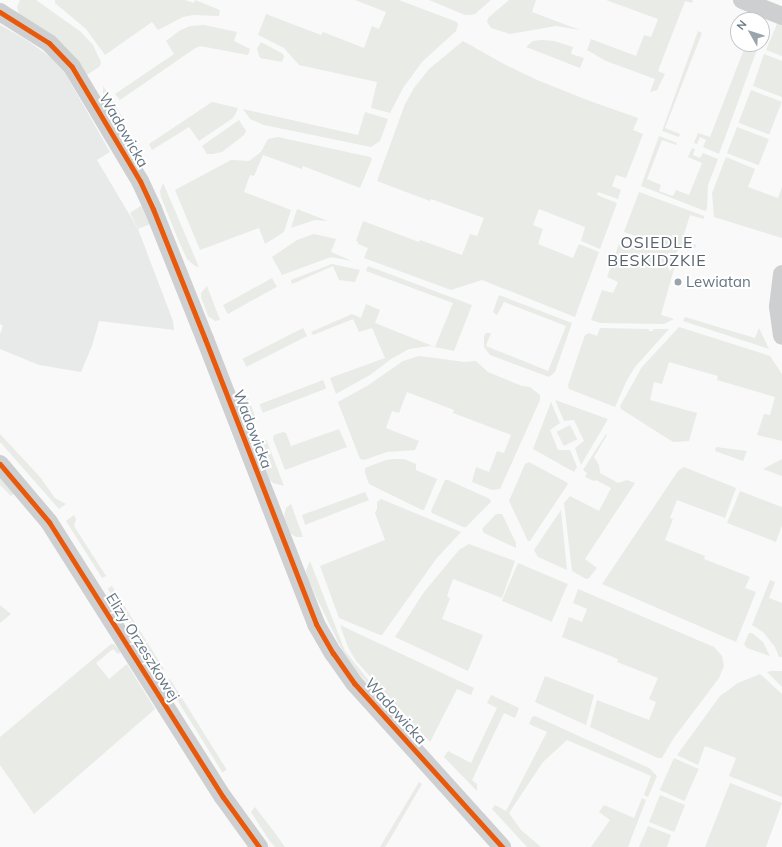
<!DOCTYPE html>
<html>
<head>
<meta charset="utf-8">
<style>
  body { margin:0 }
  #map { position:relative; width:782px; height:847px; overflow:hidden; background:#f9f9f9; font-family:Mulish,sans-serif }
  div>[style] { position:absolute }
  [style*='--x'] { left:calc(var(--x)*1px); top:calc(var(--y)*1px); width:calc(var(--w)*1px); rotate:calc(var(--a)*1deg) }
  .built>* { inset:0; background:#e8e9e9 }
  .green>* { inset:0; background:#e8ebe6; transform-origin:0 0 }
  .minor>* { height:18px; margin:-9px; padding:0 9px; transform-origin:9px; border-radius:9px; background:#cecfd0 }
  .cycleway>* { height:5px; margin:-2.5px; padding:0 2.5px; transform-origin:2.5px; border-radius:2.5px; background:#e8590c }
  .dots>* { width:11px; height:11px; translate:-50% -50%; box-sizing:border-box; border:2px solid #fff; border-radius:50% }
  span { translate:-50% -50%; white-space:nowrap; text-align:center; line-height:1.15; -webkit-text-stroke:4px #fff; paint-order:stroke }
  .street-label { font-size:15px; color:#657683 }
  .poi-label { font-size:15px; color:#657683 }
  .left { translate:0 -50%; text-align:left }
  .neighbourhood-label { font-size:16px; color:#57646e; letter-spacing:1px }
  .north { position:absolute; left:730px; top:12px; width:40px; height:40px; box-sizing:border-box; background:#fff; border:1px solid #c1c8cd; border-radius:50%; rotate:309deg; font-size:11px; font-weight:700; line-height:16px; text-align:center; color:#657683 }
  .north::after { content:''; display:block; margin:auto; width:14px; height:18px; background:#99a4ac; clip-path:polygon(50% 0,100% 100%,50% 72%,0 100%) }
</style>
</head>
<body>
<div id="map">
  <div class="built">
    <i style="clip-path:polygon(0 25px,25px 39px,49px 56px,65px 73px,110px 152px,97px 160px,138px 229px,173px 321px,174px 330px,99px 321px,92px 346px,81px 372px,39px 365px,0 349px,0 334px,3px 326px,0 324px)"></i>
  </div>
  <div class="green">
    <i style="clip-path:polygon(20px 0,36px 0,81px 32px,93px 45px,101px 62px,100px 66px,87px 75px,19px 15px,17px 7px)"></i>
    <i style="clip-path:polygon(55px 0,185px 0,194px 3px,195px 0,220px 10px,219px 16px,193px 15px,183px 17px,158px 30px,152px 22px,105px 55px,86px 29px,55px 3px)"></i>
    <i style="clip-path:polygon(355px 0,399px 0,457px 22px,458px 25px,456px 31px,422px 62px,403px 88px,390px 113px,371px 108px,377px 82px,299px 65px,284px 48px,258px 35px,266px 14px,321px 35px,323px 32px,364px 48px,372px 26px,379px 29px,386px 12px)"></i>
    <i style="clip-path:polygon(429px 0,491px 0,475px 14px,470px 15px,465px 15px)"></i>
    <i style="clip-path:polygon(509px 0,536px 0,532px 12px,580px 30px,556px 26px,510px 34px,491px 28px,487px 22px,488px 18px)"></i>
    <i style="clip-path:polygon(606px 0,693px 0,692px 3px,685px 1px,658px 71px,665px 74px,657px 90px,650px 92px,655px 79px,606px 61px,587px 50px,591px 39px,636px 56px,644px 35px,651px 37px,658px 19px)"></i>
    <i style="clip-path:polygon(746px 12px,767px 21px,762px 36px,762px 20px,753px 20px,739px 15px)"></i>
    <i style="clip-path:polygon(779px 19px,782px 21px,782px 56px,766px 50px)"></i>
    <i style="clip-path:polygon(204px 25px,237px 32px,234px 41px,250px 49px,248px 55px,200px 46px,194px 49px,120px 100px,115px 94px,174px 54px,166px 41px,179px 31px,190px 26px)"></i>
    <i style="clip-path:polygon(698px 31px,702px 33px,665px 128px,680px 134px,679px 137px,662px 131px)"></i>
    <i style="clip-path:polygon(542px 40px,554px 41px,573px 47px,571px 54px,584px 58px,580px 68px,526px 47px,533px 41px)"></i>
    <i style="clip-path:polygon(463px 41px,502px 63px,537px 80px,587px 100px,638px 118px,633px 130px,643px 134px,626px 178px,616px 175px,612px 186px,621px 190px,618px 199px,598px 192px,597px 195px,617px 203px,600px 249px,581px 241px,585px 227px,539px 209px,533px 225px,543px 229px,538px 244px,573px 258px,579px 244px,599px 252px,575px 317px,482px 280px,451px 290px,364px 258px,368px 248px,358px 244px,358px 242px,356px 241px,363px 221px,419px 242px,420px 240px,462px 255px,470px 234px,477px 236px,484px 218px,431px 199px,430px 201px,377px 181px,405px 104px,414px 88px,429px 69px)"></i>
    <i style="clip-path:polygon(261px 42px,283px 54px,284px 57px,282px 62px,260px 58px,257px 49px)"></i>
    <i style="clip-path:polygon(746px 44px,759px 44px,719px 154px,703px 147px,706px 140px,700px 137px,697px 144px,694px 143px,698px 133px,710px 137px)"></i>
    <i style="clip-path:polygon(764px 54px,782px 61px,782px 97px,753px 86px)"></i>
    <i style="clip-path:polygon(103px 86px,123px 118px,114px 115px,103px 98px)"></i>
    <i style="left:751px;top:90px;width:33px;height:35px;rotate:21deg"></i>
    <i style="clip-path:polygon(212px 102px,238px 108px,236px 113px,233px 118px,199px 141px,189px 127px,152px 150px,149px 144px)"></i>
    <i style="clip-path:polygon(243px 109px,358px 135px,365px 112px,388px 119px,380px 141px,371px 147px,264px 125px,250px 119px)"></i>
    <i style="clip-path:polygon(239px 120px,246px 131px,244px 135px,222px 152px,212px 154px,207px 154px,202px 146px)"></i>
    <i style="left:737px;top:127px;width:34px;height:28px;rotate:21deg"></i>
    <i style="clip-path:polygon(659px 136px,677px 143px,676px 145px,662px 140px,647px 179px,661px 185px,659px 191px,673px 196px,676px 190px,689px 195px,702px 163px,688px 157px,692px 148px,695px 149px,693px 155px,700px 158px,703px 153px,718px 159px,708px 185px,707px 209px,705px 211px,641px 186px)"></i>
    <i style="clip-path:polygon(278px 137px,370px 157px,372px 159px,360px 188px,303px 166px,302px 169px,263px 155px,254px 176px,250px 175px,244px 192px,291px 210px,284px 232px,265px 244px,259px 228px,200px 250px,175px 190px,231px 160px,249px 161px,261px 152px,268px 139px)"></i>
    <i style="clip-path:polygon(726px 157px,755px 169px,748px 187px,778px 198px,782px 187px,782px 238px,714px 217px,712px 193px)"></i>
    <i style="clip-path:polygon(163px 183px,173px 206px,199px 267px,195px 266px,187px 259px,177px 237px,161px 197px,160px 191px)"></i>
    <i style="clip-path:polygon(639px 192px,704px 216px,704px 219px,690px 215px,682px 241px,696px 245px,695px 248px,681px 244px,661px 315px,674px 319px,664px 324px,600px 323px,591px 320px,602px 290px,613px 293px,618px 282px,607px 277px,619px 244px,630px 247px,635px 236px,624px 232px)"></i>
    <i style="clip-path:polygon(142px 205px,150px 224px,138px 229px,130px 213px)"></i>
    <i style="clip-path:polygon(297px 209px,328px 221px,315px 220px,291px 228px)"></i>
    <i style="clip-path:polygon(314px 234px,336px 239px,331px 252px,352px 261px,331px 257px,282px 275px,272px 257px,297px 240px)"></i>
    <i style="clip-path:polygon(332px 264px,360px 270px,355px 282px,339px 280px,333px 266px,292px 284px,291px 280px)"></i>
    <i style="clip-path:polygon(368px 266px,472px 305px,454px 351px,430px 346px,409px 349px,391px 359px,370px 375px,336px 394px,330px 378px,385px 358px,372px 328px,359px 332px,353px 319px,313px 335px,311px 332px,352px 314px,361px 318px,366px 304px,380px 310px,375px 323px,435px 347px,453px 303px,366px 271px)"></i>
    <i style="left:272px;top:278px;width:10px;height:56px;rotate:61deg"></i>
    <i style="clip-path:polygon(207px 286px,220px 320px,215px 321px,208px 316px,201px 297px,201px 293px)"></i>
    <i style="clip-path:polygon(499px 295px,572px 323px,555px 372px,549px 377px,490px 355px,484px 347px,484px 336px,486px 333px,491px 333px,486px 346px,548px 371px,566px 326px,504px 302px,497px 315px,493px 312px,494px 309px)"></i>
    <i style="clip-path:polygon(685px 317px,755px 338px,759px 328px,769px 349px,683px 321px)"></i>
    <i style="clip-path:polygon(679px 327px,770px 356px,782px 374px,782px 441px,757px 435px,764px 414px,770px 415px,775px 397px,717px 380px,718px 376px,669px 362px,662px 384px,654px 382px,650px 400px,697px 413px,689px 441px,673px 442px,621px 409px,620px 406px,642px 367px)"></i>
    <i style="left:303px;top:328px;width:9px;height:68px;rotate:63deg"></i>
    <i style="clip-path:polygon(600px 328px,649px 329px,649px 331px,653px 331px,653px 329px,669px 329px,635px 367px,627px 380px,615px 407px,569px 389px,568px 385px,585px 335px,589px 333px,597px 336px)"></i>
    <i style="clip-path:polygon(419px 356px,465px 362px,476px 361px,488px 372px,522px 386px,530px 387px,540px 395px,540px 400px,500px 489px,492px 490px,472px 482px,476px 467px,489px 472px,497px 451px,504px 453px,511px 435px,453px 413px,454px 410px,407px 392px,399px 413px,392px 411px,386px 428px,419px 441px,415px 450px,387px 452px,364px 460px,360px 459px,338px 402px,367px 386px,403px 361px)"></i>
    <i style="left:323px;top:380px;width:9px;height:68px;rotate:69deg"></i>
    <i style="clip-path:polygon(247px 395px,257px 421px,251px 421px,244px 417px,240px 405px)"></i>
    <i style="clip-path:polygon(555px 400px,608px 419px,581px 465px,575px 448px,584px 441px,574px 420px,564px 421px)"></i>
    <i style="clip-path:polygon(551px 402px,560px 423px,550px 430px,558px 450px,570px 450px,577px 467px,574px 472px,533px 449px)"></i>
    <i style="left:570px;top:425px;width:16px;height:15px;rotate:63deg"></i>
    <i style="clip-path:polygon(339px 429px,347px 447px,285px 470px,273px 439px,274px 435px,283px 432px,286px 433px,291px 446px)"></i>
    <i style="clip-path:polygon(0 434px,40px 477px,55px 498px,66px 504px,59px 509px,0 442px)"></i>
    <i style="clip-path:polygon(606px 434px,607px 435px,594px 457px,599px 465px,600px 473px,618px 483px,627px 480px,635px 483px,585px 559px,597px 568px,589px 578px,586px 579px,572px 571px,564px 503px,570px 496px,599px 511px,611px 488px,596px 480px,594px 481px,585px 477px,587px 473px,583px 470px)"></i>
    <i style="clip-path:polygon(266px 439px,284px 486px,273px 483px,266px 476px,259px 457px,261px 445px)"></i>
    <i style="clip-path:polygon(716px 447px,747px 451px,743px 461px,715px 451px)"></i>
    <i style="clip-path:polygon(395px 459px,404px 459px,416px 464px,416px 470px,437px 479px,424px 510px,422px 510px,369px 484px,365px 473px,365px 468px,386px 460px)"></i>
    <i style="clip-path:polygon(782px 459px,782px 476px,763px 469px)"></i>
    <i style="clip-path:polygon(529px 462px,566px 482px,568px 484px,530px 541px,528px 541px,509px 501px,525px 464px)"></i>
    <i style="clip-path:polygon(684px 467px,736px 488px,725px 518px,677px 500px,670px 518px,673px 519px,665px 540px,705px 556px,704px 559px,750px 577px,745px 588px,756px 592px,736px 642px,602px 584px,678px 471px)"></i>
    <i style="clip-path:polygon(0 477px,15px 493px,11px 496px,0 485px)"></i>
    <i style="clip-path:polygon(445px 480px,448px 480px,490px 499px,491px 502px,466px 527px,463px 527px,432px 513px,431px 511px)"></i>
    <i style="clip-path:polygon(740px 491px,782px 507px,782px 525px,776px 542px,727px 523px)"></i>
    <i style="clip-path:polygon(365px 492px,369px 500px,305px 525px,302px 515px)"></i>
    <i style="clip-path:polygon(381px 499px,461px 532px,436px 559px,382px 635px,380px 635px,339px 618px,320px 566px,385px 540px,375px 513px,377px 509px,377px 502px)"></i>
    <i style="clip-path:polygon(291px 504px,303px 537px,296px 537px,290px 533px,284px 516px,286px 508px)"></i>
    <i style="clip-path:polygon(561px 510px,567px 570px,538px 557px,534px 550px)"></i>
    <i style="clip-path:polygon(496px 514px,502px 514px,516px 543px,516px 548px,484px 533px,482px 529px)"></i>
    <i style="clip-path:polygon(74px 515px,76px 519px,74px 526px,106px 576px,102px 578px,66px 521px)"></i>
    <i style="clip-path:polygon(469px 544px,515px 561px,502px 598px,453px 579px,447px 596px,450px 598px,442px 619px,483px 635px,468px 671px,395px 637px,424px 592px,459px 550px)"></i>
    <i style="clip-path:polygon(310px 561px,345px 651px,374px 687px,372px 688px,356px 671px,343px 652px,307px 578px,306px 570px)"></i>
    <i style="left:518px;top:563px;width:54px;height:41px;rotate:23deg"></i>
    <i style="clip-path:polygon(770px 580px,775px 582px,769px 598px,782px 603px,782px 657px,779px 657px,775px 647px,763px 632px,752px 625px)"></i>
    <i style="left:112px;top:586px;width:98px;height:5px;rotate:58deg"></i>
    <i style="clip-path:polygon(578px 589px,714px 647px,722px 656px,724px 666px,719px 678px,673px 739px,662px 758px,658px 758px,590px 727px,597px 700px,649px 720px,656px 702px,649px 699px,658px 678px,617px 662px,618px 659px,562px 637px,569px 617px,582px 622px,587px 609px,573px 603px)"></i>
    <i style="clip-path:polygon(0 605px,11px 614px,0 623px)"></i>
    <i style="clip-path:polygon(340px 625px,474px 688px,471px 695px,457px 689px,430px 742px,356px 661px,348px 647px)"></i>
    <i style="clip-path:polygon(749px 633px,752px 633px,763px 642px,770px 656px,747px 648px,744px 644px)"></i>
    <i style="clip-path:polygon(111px 644px,114px 644px,121px 652px,118px 654px,113px 649px,96px 663px,109px 679px,127px 664px,155px 709px,34px 814px,0 765px,0 737px)"></i>
    <i style="clip-path:polygon(771px 671px,782px 671px,782px 687px,767px 672px)"></i>
    <i style="clip-path:polygon(760px 674px,782px 694px,782px 797px,729px 776px,736px 758px,705px 746px,698px 765px,677px 755px,720px 696px,738px 683px)"></i>
    <i style="clip-path:polygon(545px 676px,594px 695px,586px 725px,535px 702px)"></i>
    <i style="left:170px;top:679px;width:107px;height:5px;rotate:58deg"></i>
    <i style="clip-path:polygon(491px 695px,519px 708px,515px 718px,504px 713px,472px 780px,477px 784px,477px 791px,444px 757px,448px 751px,471px 763px,497px 708px,487px 703px)"></i>
    <i style="clip-path:polygon(535px 716px,649px 768px,657px 776px,648px 797px,644px 795px,651px 776px,567px 740px,543px 762px,509px 813px,521px 830px,541px 847px,527px 847px,492px 809px,495px 805px,506px 811px,547px 732px,529px 724px,532px 717px)"></i>
    <i style="left:674px;top:758px;width:27px;height:35px;rotate:24deg"></i>
    <i style="clip-path:polygon(419px 782px,422px 784px,390px 839px,385px 847px,380px 847px)"></i>
    <i style="clip-path:polygon(730px 783px,782px 803px,766px 847px,705px 847px)"></i>
    <i style="left:660px;top:795px;width:27px;height:29px;rotate:22deg"></i>
    <i style="clip-path:polygon(642px 798px,646px 800px,628px 847px,591px 847px,610px 820px,599px 812px,604px 805px,634px 818px)"></i>
    <i style="clip-path:polygon(255px 807px,272px 829px,285px 847px,275px 847px,269px 840px,251px 812px)"></i>
    <i style="clip-path:polygon(648px 826px,671px 835px,667px 847px,639px 847px)"></i>
  </div>
  <div class="minor">
    <i style="--x:742;--y:0;--w:43;--a:21.8"></i>
    <i style="--x:0;--y:12;--w:58;--a:32.3"></i>
    <i style="--x:49;--y:43;--w:33;--a:46"></i>
    <i style="--x:72;--y:67;--w:133;--a:59.2"></i>
    <i style="--x:140;--y:181;--w:31;--a:65"></i>
    <i style="--x:153;--y:209;--w:140;--a:68.2"></i>
    <i style="--x:205;--y:339;--w:306;--a:68.7"></i>
    <i style="--x:316;--y:624;--w:34;--a:60"></i>
    <i style="--x:333;--y:653;--w:37;--a:55"></i>
    <i style="--x:354;--y:683;--w:221;--a:47.9"></i>
    <i style="--x:782;--y:274;--w:33;--a:97"></i>
    <i style="--x:778;--y:307;--w:29;--a:82"></i>
    <i style="--x:0;--y:464;--w:76;--a:49.8"></i>
    <i style="--x:49;--y:522;--w:325;--a:57.7"></i>
    <i style="--x:223;--y:797;--w:62;--a:54.2"></i>
  </div>
  <div class="cycleway">
    <i style="--x:0;--y:12;--w:58;--a:32.3"></i>
    <i style="--x:49;--y:43;--w:33;--a:46"></i>
    <i style="--x:72;--y:67;--w:133;--a:59.2"></i>
    <i style="--x:140;--y:181;--w:31;--a:65"></i>
    <i style="--x:153;--y:209;--w:140;--a:68.2"></i>
    <i style="--x:205;--y:339;--w:306;--a:68.7"></i>
    <i style="--x:316;--y:624;--w:34;--a:60"></i>
    <i style="--x:333;--y:653;--w:37;--a:55"></i>
    <i style="--x:354;--y:683;--w:221;--a:47.9"></i>
    <i style="--x:0;--y:464;--w:76;--a:49.8"></i>
    <i style="--x:49;--y:522;--w:325;--a:57.7"></i>
    <i style="--x:223;--y:797;--w:62;--a:54.2"></i>
  </div>
  <div class="dots">
    <i style="left:678px;top:282px;background:#99a4ac"></i>
  </div>
  <div class="street-label">
    <span style="left:124px;top:130px;rotate:60deg">Wadowicka</span>
    <span style="left:253px;top:429px;rotate:69deg">Wadowicka</span>
    <span style="left:143px;top:647px;rotate:58deg">Elizy Orzeszkowej</span>
    <span style="left:396px;top:711px;rotate:48deg">Wadowicka</span>
  </div>
  <div class="poi-label">
    <span class="left" style="left:686px;top:282px">Lewiatan</span>
  </div>
  <div class="neighbourhood-label">
    <span style="left:657px;top:251px">OSIEDLE<br>BESKIDZKIE</span>
  </div>
  <div class="north">N</div>
</div>
</body>
</html>
